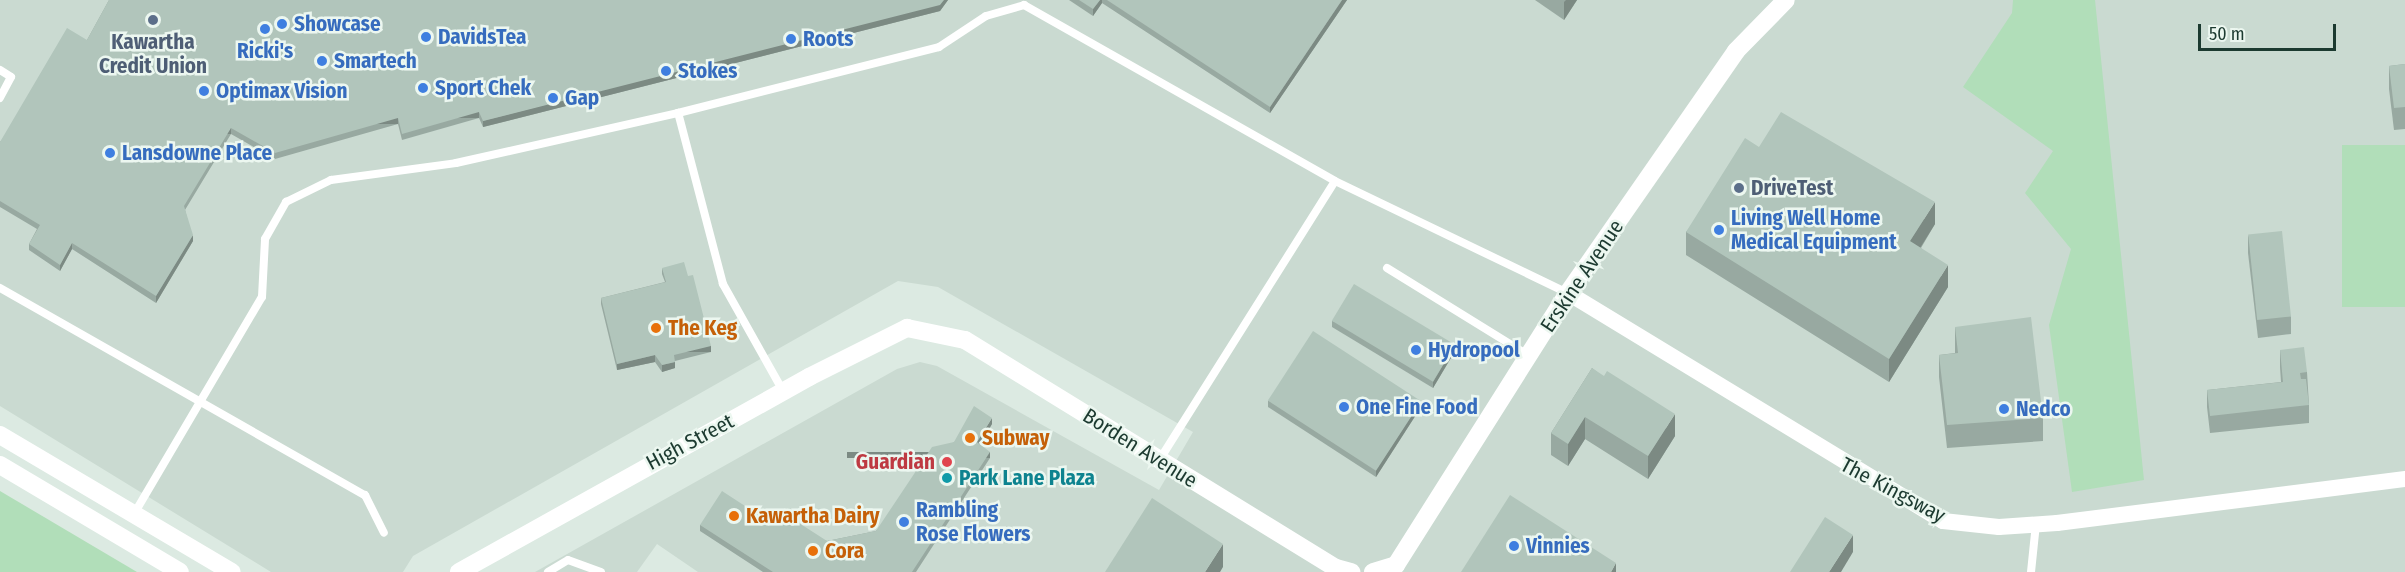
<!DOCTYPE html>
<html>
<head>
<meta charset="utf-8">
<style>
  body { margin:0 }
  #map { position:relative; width:2405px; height:572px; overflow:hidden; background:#dceae2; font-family:"Fira Sans Condensed",sans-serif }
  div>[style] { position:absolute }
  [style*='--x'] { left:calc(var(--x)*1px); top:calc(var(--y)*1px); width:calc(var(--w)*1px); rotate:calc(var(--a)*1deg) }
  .built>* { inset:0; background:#cadad1 }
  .green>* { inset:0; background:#b1deb9; transform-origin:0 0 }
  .service>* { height:8px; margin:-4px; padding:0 4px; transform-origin:4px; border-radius:4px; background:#fff }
  .minor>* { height:16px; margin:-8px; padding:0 8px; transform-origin:8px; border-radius:8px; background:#fff }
  .tertiary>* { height:18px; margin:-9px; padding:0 9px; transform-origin:9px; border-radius:9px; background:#fff }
  .secondary>* { height:18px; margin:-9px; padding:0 9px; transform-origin:9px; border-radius:9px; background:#fff }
  .wall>* { inset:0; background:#98a9a1 }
  .shaded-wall>* { inset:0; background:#7c8a83; transform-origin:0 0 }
  .building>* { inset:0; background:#b1c5bb; transform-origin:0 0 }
  .dots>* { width:16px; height:16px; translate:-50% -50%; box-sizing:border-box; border:3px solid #ecf7f0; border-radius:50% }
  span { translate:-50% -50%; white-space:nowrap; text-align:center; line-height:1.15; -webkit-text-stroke:5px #ecf7f0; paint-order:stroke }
  .shop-label { font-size:21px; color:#366cbe; font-weight:700 }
  .left { translate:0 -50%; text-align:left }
  .service-label { font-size:21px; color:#4e5e75; font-weight:700 }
  .street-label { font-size:21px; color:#1c3a30 }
  .food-label { font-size:21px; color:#c56008; font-weight:700 }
  .health-label { font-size:21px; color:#be3a42; font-weight:700 }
  .right { translate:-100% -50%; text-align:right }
  .culture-label { font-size:21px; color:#0d838f; font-weight:700 }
  .scale { position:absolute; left:2198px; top:24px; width:138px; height:27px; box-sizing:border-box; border:3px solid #1c3a30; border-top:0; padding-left:8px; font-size:18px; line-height:21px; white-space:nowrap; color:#1c3a30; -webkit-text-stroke:4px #ecf7f0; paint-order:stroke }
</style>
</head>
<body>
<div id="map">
  <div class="built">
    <i style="clip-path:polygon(0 0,2405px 0,2405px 572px,698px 572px,657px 544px,637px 572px,535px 572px,897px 369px,920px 362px,937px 366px,1159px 490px,1193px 432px,938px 287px,898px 281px,413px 556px,403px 572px,271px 572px,0 406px)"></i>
  </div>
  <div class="green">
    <i style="clip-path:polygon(2013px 0,2095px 0,2144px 480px,2072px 492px,2049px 325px,2071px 249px,2025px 193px,2053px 151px,1963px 87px,2012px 13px)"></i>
    <i style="left:2405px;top:145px;width:162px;height:63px;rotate:90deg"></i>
    <i style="clip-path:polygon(0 491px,137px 572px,0 572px)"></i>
  </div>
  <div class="service">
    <i style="--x:0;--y:70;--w:13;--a:32"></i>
    <i style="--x:11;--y:77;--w:24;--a:118"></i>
    <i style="--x:1387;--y:268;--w:166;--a:31.7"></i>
    <i style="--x:0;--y:288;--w:420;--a:29.6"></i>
    <i style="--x:365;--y:495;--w:42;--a:63.4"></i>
    <i style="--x:783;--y:391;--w:123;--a:-119.3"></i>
    <i style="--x:723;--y:284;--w:177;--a:-104.7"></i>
    <i style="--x:678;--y:113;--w:269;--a:-14.2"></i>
    <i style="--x:939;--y:47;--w:56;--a:-33.4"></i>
    <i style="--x:986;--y:16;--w:40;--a:-16"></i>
    <i style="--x:1024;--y:5;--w:357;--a:29.5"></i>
    <i style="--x:1335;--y:181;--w:259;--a:25.7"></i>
    <i style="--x:1160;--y:459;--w:328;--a:-57.8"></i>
    <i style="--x:134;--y:514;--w:252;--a:-59.5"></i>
    <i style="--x:262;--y:297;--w:58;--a:-87"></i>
    <i style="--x:265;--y:239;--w:43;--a:-60.4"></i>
    <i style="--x:286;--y:202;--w:50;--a:-26.1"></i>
    <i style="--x:331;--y:180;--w:126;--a:-7.7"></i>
    <i style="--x:456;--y:163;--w:228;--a:-12.7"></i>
    <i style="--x:548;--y:572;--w:23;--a:-31"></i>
    <i style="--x:568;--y:560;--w:35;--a:20"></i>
    <i style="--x:2031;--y:572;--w:48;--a:-84.1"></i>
  </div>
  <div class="minor">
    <i style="--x:1568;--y:293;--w:439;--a:31.3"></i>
    <i style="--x:1943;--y:521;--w:56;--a:6.1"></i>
    <i style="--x:1999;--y:527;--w:58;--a:-3.9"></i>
    <i style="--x:2057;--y:523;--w:351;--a:-7.2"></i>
  </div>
  <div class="tertiary">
    <i style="--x:459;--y:572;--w:401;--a:-29.1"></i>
    <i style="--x:809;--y:377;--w:110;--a:-26.6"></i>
    <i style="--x:907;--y:328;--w:59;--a:11.7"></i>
    <i style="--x:965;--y:340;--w:435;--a:31.6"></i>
    <i style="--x:1336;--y:568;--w:16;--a:15"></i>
    <i style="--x:1373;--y:572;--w:24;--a:-17"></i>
    <i style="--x:1396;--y:565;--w:322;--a:-57.7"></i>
    <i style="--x:1568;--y:293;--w:295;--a:-55.2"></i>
    <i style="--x:1736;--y:51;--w:71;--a:-45.6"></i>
  </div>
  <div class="secondary">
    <i style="--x:0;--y:435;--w:269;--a:30.6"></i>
    <i style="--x:0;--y:465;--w:209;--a:30.7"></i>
  </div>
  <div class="wall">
    <i style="clip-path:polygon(109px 0,948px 0,940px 11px,483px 127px,479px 118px,402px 140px,398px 124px,275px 159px,231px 134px,185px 210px,193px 241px,156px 303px,72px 249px,60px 271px,29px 250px,29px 244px,37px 229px,0 207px,0 142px,87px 40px)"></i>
    <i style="clip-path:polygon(1069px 0,1347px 0,1270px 113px,1102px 3px,1093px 16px)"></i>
    <i style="clip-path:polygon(1535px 0,1577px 0,1564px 20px)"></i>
    <i style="clip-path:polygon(2405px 64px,2405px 129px,2394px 130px,2389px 89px,2389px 66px)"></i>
    <i style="clip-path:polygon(1759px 147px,1935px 224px,1921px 248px,1948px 287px,1889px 382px,1686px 255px,1686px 232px)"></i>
    <i style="clip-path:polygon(2248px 235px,2291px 317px,2291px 334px,2258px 338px,2248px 253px)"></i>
    <i style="clip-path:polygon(662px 268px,711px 352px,675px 361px,675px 368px,662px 372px,655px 362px,617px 370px,601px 304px,601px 298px,665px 282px,662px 274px)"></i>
    <i style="clip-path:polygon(1332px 321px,1455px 351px,1433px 388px,1332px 327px)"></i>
    <i style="clip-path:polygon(1955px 327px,2043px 418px,2043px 441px,1947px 448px,1939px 377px,1939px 355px,1955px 353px)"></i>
    <i style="clip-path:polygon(2280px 350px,2307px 372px,2309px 405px,2309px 423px,2210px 433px,2207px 407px,2207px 390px,2281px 382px,2280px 367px)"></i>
    <i style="clip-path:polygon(1592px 368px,1675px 436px,1648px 479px,1585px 439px,1568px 466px,1551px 455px,1551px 433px)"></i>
    <i style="clip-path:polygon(1268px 401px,1421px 407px,1376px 477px,1268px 407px)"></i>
    <i style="clip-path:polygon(992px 424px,979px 444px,990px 458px,916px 572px,763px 572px,700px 531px,700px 525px,765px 519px,827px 541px,876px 531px,954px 442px)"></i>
  </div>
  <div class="shaded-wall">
    <i style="clip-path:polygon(944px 0,948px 0,940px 11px,483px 127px,483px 121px)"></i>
    <i style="clip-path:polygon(1100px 0,1102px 0,1102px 3px,1093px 16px,1093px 9px)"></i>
    <i style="clip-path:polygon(1342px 0,1347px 0,1270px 113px,1270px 107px)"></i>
    <i style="clip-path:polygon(1566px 0,1577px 0,1564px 20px,1564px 2px)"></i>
    <i style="left:479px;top:112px;width:6px;height:80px;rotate:90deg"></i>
    <i style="left:398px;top:118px;width:6px;height:128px;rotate:90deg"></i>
    <i style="left:231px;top:128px;width:6px;height:91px;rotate:90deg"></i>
    <i style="clip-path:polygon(1935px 202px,1935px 224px,1910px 264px,1910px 241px)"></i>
    <i style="clip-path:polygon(193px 235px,193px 241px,156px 303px,156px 296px)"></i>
    <i style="clip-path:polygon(72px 243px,72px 249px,60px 271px,60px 265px)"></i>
    <i style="clip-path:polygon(1948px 265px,1948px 287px,1889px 382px,1889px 359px)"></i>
    <i style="clip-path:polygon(1455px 345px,1455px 351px,1433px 388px,1433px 382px)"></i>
    <i style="left:711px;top:346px;width:6px;height:38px;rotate:90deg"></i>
    <i style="clip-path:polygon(655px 355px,655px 362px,617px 370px,617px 364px)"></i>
    <i style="clip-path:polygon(675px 362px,675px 368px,662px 372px,662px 365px)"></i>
    <i style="clip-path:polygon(1421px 401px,1421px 407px,1376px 477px,1376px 470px)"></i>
    <i style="clip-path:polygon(1675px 414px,1675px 436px,1648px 479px,1648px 456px)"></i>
    <i style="clip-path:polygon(1585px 417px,1585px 439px,1568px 466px,1568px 444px)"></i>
    <i style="clip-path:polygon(992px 418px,992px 424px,977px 449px,977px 442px)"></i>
    <i style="left:990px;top:452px;width:6px;height:143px;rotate:90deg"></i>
    <i style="clip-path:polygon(1853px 535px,1853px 552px,1841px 572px,1829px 572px)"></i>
    <i style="clip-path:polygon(1223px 544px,1223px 567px,1220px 572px,1205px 572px)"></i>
    <i style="clip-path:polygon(1616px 563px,1616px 572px,1611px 572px)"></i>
  </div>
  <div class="building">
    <i style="clip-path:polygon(109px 0,944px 0,940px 5px,483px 121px,479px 112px,402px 134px,398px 118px,275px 153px,231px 128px,184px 206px,193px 235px,156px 296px,72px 243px,60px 265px,29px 244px,40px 225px,0 201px,0 142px,67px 28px,87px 40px)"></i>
    <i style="clip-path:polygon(1079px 0,1100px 0,1093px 9px)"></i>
    <i style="clip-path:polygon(1107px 0,1342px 0,1270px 107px)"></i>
    <i style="clip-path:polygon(2405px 64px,2405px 107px,2394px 108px,2389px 66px)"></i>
    <i style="clip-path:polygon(1781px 112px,1935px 202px,1910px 241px,1948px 265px,1889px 359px,1686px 232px,1745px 138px,1759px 147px)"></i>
    <i style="left:2282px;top:231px;width:86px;height:34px;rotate:84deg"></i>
    <i style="clip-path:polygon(684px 262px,688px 276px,693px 275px,711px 346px,674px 355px,675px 362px,662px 365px,655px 355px,617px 364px,601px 298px,666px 282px,662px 268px)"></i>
    <i style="left:1354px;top:284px;width:118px;height:43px;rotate:31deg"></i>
    <i style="clip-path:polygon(2031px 317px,2043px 418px,1947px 425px,1939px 355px,1958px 353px,1955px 327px)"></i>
    <i style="left:1313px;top:331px;width:129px;height:83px;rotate:33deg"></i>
    <i style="clip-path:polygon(2304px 347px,2307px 372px,2300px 373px,2301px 379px,2306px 379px,2309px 405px,2210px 416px,2207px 390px,2283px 382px,2280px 350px)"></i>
    <i style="clip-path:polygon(1592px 368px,1604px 376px,1607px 371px,1675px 414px,1648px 456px,1585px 417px,1568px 444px,1551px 433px)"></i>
    <i style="clip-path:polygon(974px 406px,992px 418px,977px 442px,990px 452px,912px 572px,773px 572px,700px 525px,722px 491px,765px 519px,785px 514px,827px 541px,876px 531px,932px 447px,954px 442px)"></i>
    <i style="clip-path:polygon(1510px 495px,1616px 563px,1611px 572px,1461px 572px)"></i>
    <i style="clip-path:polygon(1152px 498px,1223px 544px,1205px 572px,1105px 572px)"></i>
    <i style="clip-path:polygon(1825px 517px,1853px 535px,1829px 572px,1790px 572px)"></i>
  </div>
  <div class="dots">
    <i style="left:153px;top:20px;background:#5c6f8a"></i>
    <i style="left:282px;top:24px;background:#3f7fe0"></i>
    <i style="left:265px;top:29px;background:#3f7fe0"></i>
    <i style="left:426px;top:37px;background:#3f7fe0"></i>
    <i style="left:791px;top:39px;background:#3f7fe0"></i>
    <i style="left:322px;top:61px;background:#3f7fe0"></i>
    <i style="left:666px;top:71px;background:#3f7fe0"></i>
    <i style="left:423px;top:88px;background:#3f7fe0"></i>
    <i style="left:204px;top:91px;background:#3f7fe0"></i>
    <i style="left:553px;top:98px;background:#3f7fe0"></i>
    <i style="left:110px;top:153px;background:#3f7fe0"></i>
    <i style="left:1739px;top:188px;background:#5c6f8a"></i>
    <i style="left:1719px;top:230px;background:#3f7fe0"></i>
    <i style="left:656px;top:328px;background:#e8710a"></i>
    <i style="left:1416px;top:350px;background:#3f7fe0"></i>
    <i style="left:1344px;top:407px;background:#3f7fe0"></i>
    <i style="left:2004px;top:409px;background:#3f7fe0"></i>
    <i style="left:970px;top:438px;background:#e8710a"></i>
    <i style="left:947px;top:462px;background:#e0444e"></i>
    <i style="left:947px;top:478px;background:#0f9aa8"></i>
    <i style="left:734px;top:516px;background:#e8710a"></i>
    <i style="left:904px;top:522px;background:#3f7fe0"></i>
    <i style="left:1514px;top:546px;background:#3f7fe0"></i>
    <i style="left:813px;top:551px;background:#e8710a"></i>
  </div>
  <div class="shop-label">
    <span class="left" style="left:294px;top:24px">Showcase</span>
    <span class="left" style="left:438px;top:37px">DavidsTea</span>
    <span class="left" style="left:803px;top:39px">Roots</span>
    <span style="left:265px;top:51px">Ricki's</span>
    <span class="left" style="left:334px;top:61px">Smartech</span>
    <span class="left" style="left:678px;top:71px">Stokes</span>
    <span class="left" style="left:435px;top:88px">Sport Chek</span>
    <span class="left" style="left:216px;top:91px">Optimax Vision</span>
    <span class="left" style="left:565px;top:98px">Gap</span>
    <span class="left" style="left:122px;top:153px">Lansdowne Place</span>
    <span class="left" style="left:1731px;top:230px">Living Well Home<br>Medical Equipment</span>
    <span class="left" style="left:1428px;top:350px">Hydropool</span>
    <span class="left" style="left:1356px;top:407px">One Fine Food</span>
    <span class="left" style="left:2016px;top:409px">Nedco</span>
    <span class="left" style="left:916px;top:522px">Rambling<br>Rose Flowers</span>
    <span class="left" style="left:1526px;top:546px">Vinnies</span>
  </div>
  <div class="service-label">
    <span style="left:153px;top:54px">Kawartha<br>Credit Union</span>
    <span class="left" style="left:1751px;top:188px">DriveTest</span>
  </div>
  <div class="street-label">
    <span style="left:1582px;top:276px;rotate:-56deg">Erskine Avenue</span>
    <span style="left:690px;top:442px;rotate:-28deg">High Street</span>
    <span style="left:1140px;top:448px;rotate:32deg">Borden Avenue</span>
    <span style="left:1893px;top:490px;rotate:28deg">The Kingsway</span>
  </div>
  <div class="food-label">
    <span class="left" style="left:668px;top:328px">The Keg</span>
    <span class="left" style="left:982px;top:438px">Subway</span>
    <span class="left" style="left:746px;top:516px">Kawartha Dairy</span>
    <span class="left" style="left:825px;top:551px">Cora</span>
  </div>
  <div class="health-label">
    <span class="right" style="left:935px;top:462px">Guardian</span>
  </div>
  <div class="culture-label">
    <span class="left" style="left:959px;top:478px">Park Lane Plaza</span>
  </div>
  <div class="scale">50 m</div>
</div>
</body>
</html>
